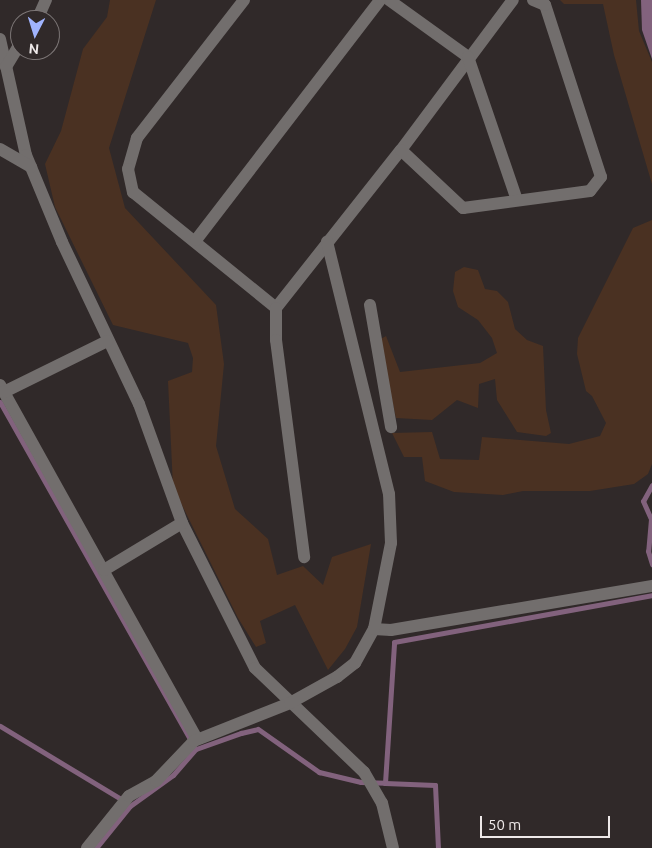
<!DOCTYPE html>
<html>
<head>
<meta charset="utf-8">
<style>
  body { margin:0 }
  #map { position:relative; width:652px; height:848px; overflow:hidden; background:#302929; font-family:Ubuntu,sans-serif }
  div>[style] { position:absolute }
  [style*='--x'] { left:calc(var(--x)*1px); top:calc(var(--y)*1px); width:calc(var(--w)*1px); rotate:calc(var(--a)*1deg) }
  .green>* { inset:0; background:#4a3122 }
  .water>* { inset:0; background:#82627d }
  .stream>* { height:5px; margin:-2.5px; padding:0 2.5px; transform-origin:2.5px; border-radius:2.5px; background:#82627d }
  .minor>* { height:12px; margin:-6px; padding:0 6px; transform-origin:6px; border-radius:6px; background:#726e6d }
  span { translate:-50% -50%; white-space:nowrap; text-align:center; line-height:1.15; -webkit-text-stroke:5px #302929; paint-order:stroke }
  .north { position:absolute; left:10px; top:10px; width:50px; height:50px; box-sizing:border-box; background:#302929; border:1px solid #7c7676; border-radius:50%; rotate:185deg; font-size:14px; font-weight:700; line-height:20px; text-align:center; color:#eee9e9 }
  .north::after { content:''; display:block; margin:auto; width:18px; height:22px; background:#a0b3fd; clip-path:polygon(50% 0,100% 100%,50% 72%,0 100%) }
  .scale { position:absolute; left:480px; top:816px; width:130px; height:22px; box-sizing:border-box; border:2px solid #eee9e9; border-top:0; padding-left:6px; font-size:15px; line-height:18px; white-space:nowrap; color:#eee9e9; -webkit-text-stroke:4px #302929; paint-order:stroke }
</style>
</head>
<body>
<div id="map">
  <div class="green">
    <i style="clip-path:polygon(110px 0,156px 0,109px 148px,125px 208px,216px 305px,224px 364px,216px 446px,235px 509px,268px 539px,277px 575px,303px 566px,323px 585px,332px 557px,371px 544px,357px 627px,345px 649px,328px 670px,295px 605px,260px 621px,266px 643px,256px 647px,238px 618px,173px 487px,168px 381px,192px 372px,193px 358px,188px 343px,113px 325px,55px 207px,45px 164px,61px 131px,83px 49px,107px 17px)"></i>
    <i style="clip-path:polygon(560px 0,636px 0,639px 31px,652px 62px,652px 184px,614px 55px,603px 4px,564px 4px)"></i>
    <i style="clip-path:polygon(652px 220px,652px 464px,648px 474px,634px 484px,590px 491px,523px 491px,503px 495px,454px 492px,425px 481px,422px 457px,404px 457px,392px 433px,432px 432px,440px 459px,479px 460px,482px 437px,569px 444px,600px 436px,606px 423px,592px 396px,586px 391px,577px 354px,578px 338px,633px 228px)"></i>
    <i style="clip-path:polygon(464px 267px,478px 270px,485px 289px,497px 291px,508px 302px,515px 329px,527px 340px,543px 346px,546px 410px,551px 433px,546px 436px,517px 432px,497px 400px,495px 379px,479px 384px,478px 408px,457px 400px,432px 420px,396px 418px,379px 340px,386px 336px,400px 372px,480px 363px,497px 353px,492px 338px,478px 320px,458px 307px,453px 291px,455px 272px)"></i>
  </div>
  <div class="water">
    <i style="clip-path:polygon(641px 0,652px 0,652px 59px,642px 30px)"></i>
  </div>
  <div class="stream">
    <i style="--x:0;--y:402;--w:391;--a:60.6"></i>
    <i style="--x:652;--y:485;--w:18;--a:119"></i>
    <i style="--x:643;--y:501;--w:20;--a:66"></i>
    <i style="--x:651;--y:519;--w:32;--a:95"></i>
    <i style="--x:648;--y:551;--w:14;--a:73"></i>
    <i style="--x:0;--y:726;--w:141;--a:31.1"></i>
    <i style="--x:385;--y:783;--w:50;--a:2.3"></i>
    <i style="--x:435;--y:785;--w:63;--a:87.3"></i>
    <i style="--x:96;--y:848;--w:54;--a:-51"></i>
    <i style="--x:130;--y:806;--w:53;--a:-35.8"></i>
    <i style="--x:173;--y:775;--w:35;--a:-49"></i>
    <i style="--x:196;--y:749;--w:48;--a:-19.6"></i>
    <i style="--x:241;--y:733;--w:17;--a:-13"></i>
    <i style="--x:258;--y:729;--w:75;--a:35.2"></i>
    <i style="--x:319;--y:772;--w:43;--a:13.4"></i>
    <i style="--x:361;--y:782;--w:24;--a:2"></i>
    <i style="--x:385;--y:783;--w:141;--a:-86.3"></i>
    <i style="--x:394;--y:642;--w:262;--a:-10.3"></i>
  </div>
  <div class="minor">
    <i style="--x:244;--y:0;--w:175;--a:127.8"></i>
    <i style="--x:137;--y:138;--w:32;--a:106"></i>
    <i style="--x:128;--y:169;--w:24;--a:78"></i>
    <i style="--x:133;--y:192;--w:184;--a:39"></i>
    <i style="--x:276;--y:308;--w:201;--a:-51.7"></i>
    <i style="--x:401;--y:150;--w:187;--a:-53.3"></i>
    <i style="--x:389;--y:0;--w:97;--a:35.8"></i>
    <i style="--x:468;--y:57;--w:151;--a:71.1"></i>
    <i style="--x:37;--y:20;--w:22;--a:-66"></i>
    <i style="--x:0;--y:39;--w:119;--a:77.4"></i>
    <i style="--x:26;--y:155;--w:94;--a:67.5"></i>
    <i style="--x:62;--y:242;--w:179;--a:64.6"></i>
    <i style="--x:139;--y:404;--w:127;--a:70.1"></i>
    <i style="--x:182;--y:523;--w:162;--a:63.3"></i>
    <i style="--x:255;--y:668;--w:151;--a:43.7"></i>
    <i style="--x:364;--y:772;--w:36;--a:60"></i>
    <i style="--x:382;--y:803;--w:46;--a:76.3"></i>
    <i style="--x:6;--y:67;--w:27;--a:-59"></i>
    <i style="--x:0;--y:149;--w:36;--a:30"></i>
    <i style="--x:401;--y:150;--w:85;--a:43.1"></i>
    <i style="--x:463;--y:208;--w:128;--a:-7.6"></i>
    <i style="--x:590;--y:191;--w:18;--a:-52"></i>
    <i style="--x:601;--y:177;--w:181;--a:-108"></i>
    <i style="--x:545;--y:5;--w:13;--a:-157"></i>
    <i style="--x:196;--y:240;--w:302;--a:-52.5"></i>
    <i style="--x:370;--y:305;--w:124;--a:80.2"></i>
    <i style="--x:276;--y:308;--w:32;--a:90"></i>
    <i style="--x:276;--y:340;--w:219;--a:82.6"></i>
    <i style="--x:0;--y:385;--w:405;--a:60.9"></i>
    <i style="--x:4;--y:392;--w:115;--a:-26.3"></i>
    <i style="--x:104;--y:570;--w:91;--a:-31.1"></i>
    <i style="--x:374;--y:629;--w:17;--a:3"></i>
    <i style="--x:391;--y:630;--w:265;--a:-9.6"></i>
    <i style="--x:87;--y:848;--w:67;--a:-51.1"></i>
    <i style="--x:129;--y:796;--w:31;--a:-29"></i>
    <i style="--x:156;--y:781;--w:55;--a:-46.5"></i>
    <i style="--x:194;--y:741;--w:103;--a:-21.6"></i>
    <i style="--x:290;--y:703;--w:54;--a:-29"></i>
    <i style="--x:337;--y:677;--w:23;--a:-38"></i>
    <i style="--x:355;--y:663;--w:39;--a:-61"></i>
    <i style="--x:374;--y:629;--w:88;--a:-78.8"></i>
    <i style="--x:391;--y:543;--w:49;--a:-92.3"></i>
    <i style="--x:389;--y:494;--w:260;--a:-103.8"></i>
  </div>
  <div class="north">N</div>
  <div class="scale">50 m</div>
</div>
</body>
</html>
